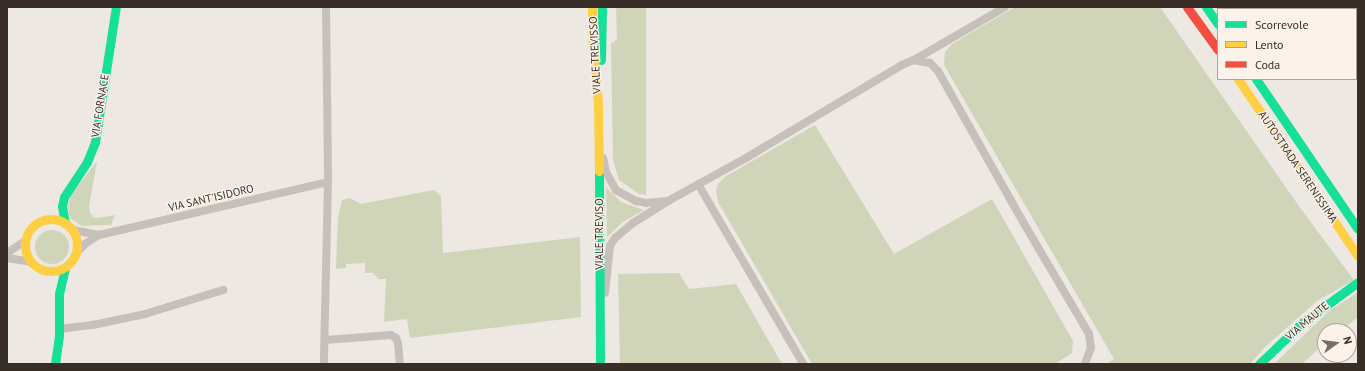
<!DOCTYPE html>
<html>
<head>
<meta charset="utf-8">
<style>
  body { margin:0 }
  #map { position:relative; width:1365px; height:371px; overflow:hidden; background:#eee8e2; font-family:"PT Sans",sans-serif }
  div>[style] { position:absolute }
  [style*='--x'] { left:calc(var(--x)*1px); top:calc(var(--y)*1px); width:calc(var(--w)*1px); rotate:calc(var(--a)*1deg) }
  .green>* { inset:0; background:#d0d5ba }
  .round { border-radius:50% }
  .street>* { height:8px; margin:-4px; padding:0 4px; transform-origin:4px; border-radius:4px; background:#c7c0ba }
  .fast>* { height:9px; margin:-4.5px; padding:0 4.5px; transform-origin:4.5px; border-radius:4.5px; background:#16e098 }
  .slow>* { height:9px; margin:-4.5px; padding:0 4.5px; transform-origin:4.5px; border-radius:4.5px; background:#ffcf43 }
  .slow>.ring { margin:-4.5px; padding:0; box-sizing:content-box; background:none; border:9px solid #ffcf43; border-radius:50% }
  .jam>* { height:9px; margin:-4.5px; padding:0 4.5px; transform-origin:4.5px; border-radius:4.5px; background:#f24e42 }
  span { translate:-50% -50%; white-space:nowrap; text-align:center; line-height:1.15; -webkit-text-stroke:3px #fbf2e9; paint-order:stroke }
  .street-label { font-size:11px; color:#392d28 }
  .frame { position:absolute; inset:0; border:8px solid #392d28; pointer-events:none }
  .legend { position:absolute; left:1217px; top:8px; width:140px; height:72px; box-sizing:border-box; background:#fbf2e9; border:1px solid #ada39c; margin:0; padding:5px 7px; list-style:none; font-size:12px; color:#392d28 }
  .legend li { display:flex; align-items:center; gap:8px; height:20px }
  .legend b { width:20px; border:1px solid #ada39c }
  .north { position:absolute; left:1317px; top:323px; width:40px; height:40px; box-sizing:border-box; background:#fbf2e9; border:1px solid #ada39c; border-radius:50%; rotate:76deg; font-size:11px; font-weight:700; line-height:16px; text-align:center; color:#392d28 }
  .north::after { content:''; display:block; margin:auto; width:14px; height:18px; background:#786e69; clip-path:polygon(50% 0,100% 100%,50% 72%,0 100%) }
</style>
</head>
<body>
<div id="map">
  <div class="green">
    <i style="clip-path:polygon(616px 7px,646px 7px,646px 195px,639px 194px,619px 180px,613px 160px,611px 44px,617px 39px)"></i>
    <i style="clip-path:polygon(1015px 7px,1160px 7px,1301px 209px,1354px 280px,1317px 301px,1265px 347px,1250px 364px,1107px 364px,1114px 359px,944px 65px,945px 52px,952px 44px)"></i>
    <i style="clip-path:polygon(815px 125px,894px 254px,992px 199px,1073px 341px,1072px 353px,1055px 364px,812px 364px,718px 202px,716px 190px,718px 184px,726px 176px)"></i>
    <i style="clip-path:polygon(97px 161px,89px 207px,90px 213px,93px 217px,98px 218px,115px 215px,111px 225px,82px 226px,70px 218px,68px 207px,71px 195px)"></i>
    <i style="clip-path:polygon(606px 187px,621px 202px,644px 210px,623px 222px,607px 237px)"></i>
    <i style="clip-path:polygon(434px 190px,441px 196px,443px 253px,580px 237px,581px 317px,410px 338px,407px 319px,384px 322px,386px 279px,379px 279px,373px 273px,365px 273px,365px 263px,346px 264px,346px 268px,336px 269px,338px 218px,342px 200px,350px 198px,361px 204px)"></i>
    <i class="round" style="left:35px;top:230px;width:34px;height:34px"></i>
    <i style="clip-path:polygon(679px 273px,689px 289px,736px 284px,782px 364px,620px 364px,618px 274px)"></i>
    <i style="clip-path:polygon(1358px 292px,1358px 317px,1340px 331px,1325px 331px,1325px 343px,1302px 364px,1274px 364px,1328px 312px)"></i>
  </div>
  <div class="street">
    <i style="--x:326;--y:7;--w:175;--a:89.3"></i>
    <i style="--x:914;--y:60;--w:105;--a:-30.2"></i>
    <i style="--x:603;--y:158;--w:14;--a:78"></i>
    <i style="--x:606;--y:172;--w:21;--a:61"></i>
    <i style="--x:616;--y:190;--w:23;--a:29"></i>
    <i style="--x:636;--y:201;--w:10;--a:11"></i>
    <i style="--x:646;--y:203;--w:22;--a:-5"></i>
    <i style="--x:668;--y:201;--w:41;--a:147.8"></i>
    <i style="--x:633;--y:223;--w:23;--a:140"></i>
    <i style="--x:615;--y:238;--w:9;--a:122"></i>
    <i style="--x:610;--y:246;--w:47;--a:96.1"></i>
    <i style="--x:698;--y:184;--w:208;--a:59.7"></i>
    <i style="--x:668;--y:201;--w:89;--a:-28.9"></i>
    <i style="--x:746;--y:158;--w:182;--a:-30.8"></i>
    <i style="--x:902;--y:65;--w:12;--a:-24"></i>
    <i style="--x:913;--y:60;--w:17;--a:10"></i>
    <i style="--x:930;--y:63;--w:11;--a:45"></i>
    <i style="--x:938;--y:71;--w:179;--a:60.6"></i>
    <i style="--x:1026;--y:227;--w:124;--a:59.5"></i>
    <i style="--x:1089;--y:334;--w:14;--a:82"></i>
    <i style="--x:1091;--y:348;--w:17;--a:111"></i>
    <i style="--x:73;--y:230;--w:26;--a:11"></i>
    <i style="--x:7;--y:253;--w:22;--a:-34"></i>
    <i style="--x:76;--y:253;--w:13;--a:-45"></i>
    <i style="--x:85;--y:244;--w:17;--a:-33"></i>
    <i style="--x:99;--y:235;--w:235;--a:-13"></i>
    <i style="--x:328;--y:182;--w:182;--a:91.3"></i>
    <i style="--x:7;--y:258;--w:24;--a:9"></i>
    <i style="--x:59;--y:329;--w:34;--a:-7"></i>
    <i style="--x:93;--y:325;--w:53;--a:-11.9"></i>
    <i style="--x:145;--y:314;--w:82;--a:-17.1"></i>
    <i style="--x:325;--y:340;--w:66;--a:-4.3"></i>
    <i style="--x:391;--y:335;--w:6;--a:31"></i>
    <i style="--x:396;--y:338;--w:5;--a:68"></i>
    <i style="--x:398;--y:343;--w:21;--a:85"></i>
  </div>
  <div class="fast">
    <i style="--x:1206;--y:7;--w:21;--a:55"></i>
    <i style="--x:601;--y:60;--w:53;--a:-88.9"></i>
    <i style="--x:1256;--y:79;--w:181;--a:55.8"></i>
    <i style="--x:599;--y:171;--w:193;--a:89.7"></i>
    <i style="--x:65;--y:223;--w:17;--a:-100"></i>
    <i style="--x:62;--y:206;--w:9;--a:-77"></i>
    <i style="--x:64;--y:197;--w:42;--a:-56.7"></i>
    <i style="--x:87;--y:162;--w:22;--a:-68"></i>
    <i style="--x:95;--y:142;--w:137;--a:-81.2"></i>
    <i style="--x:55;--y:364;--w:30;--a:-82"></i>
    <i style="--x:59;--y:334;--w:40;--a:-90"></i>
    <i style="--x:59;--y:294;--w:27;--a:-77"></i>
    <i style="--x:1259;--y:364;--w:59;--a:-43.6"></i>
    <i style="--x:1302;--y:323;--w:69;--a:-36.2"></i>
  </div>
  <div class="slow">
    <i style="--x:592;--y:7;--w:28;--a:90"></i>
    <i style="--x:592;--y:35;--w:68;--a:85"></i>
    <i style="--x:598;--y:103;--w:68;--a:89.2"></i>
    <i style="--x:1238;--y:79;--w:214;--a:55.9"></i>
    <i class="ring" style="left:25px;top:219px;width:43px;height:43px"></i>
  </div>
  <div class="jam">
    <i style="--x:1187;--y:7;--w:53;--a:54.2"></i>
  </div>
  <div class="street-label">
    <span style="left:595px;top:55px;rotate:-93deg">VIALE TREVISSO</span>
    <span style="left:100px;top:106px;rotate:-81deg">VIA FORNACE</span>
    <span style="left:1298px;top:167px;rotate:56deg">AUTOSTRADA SERENISSIMA</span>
    <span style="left:211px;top:198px;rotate:-13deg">VIA SANT'ISIDORO</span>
    <span style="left:599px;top:234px;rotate:-90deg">VIALE TREVISO</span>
    <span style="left:1307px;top:321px;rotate:-40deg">VIA MAUTE</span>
  </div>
  <div class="frame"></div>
  <ul class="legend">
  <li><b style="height:5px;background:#16e098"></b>Scorrevole</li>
  <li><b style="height:5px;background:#ffcf43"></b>Lento</li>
  <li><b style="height:5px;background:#f24e42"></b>Coda</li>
  </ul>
  <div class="north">N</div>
</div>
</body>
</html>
